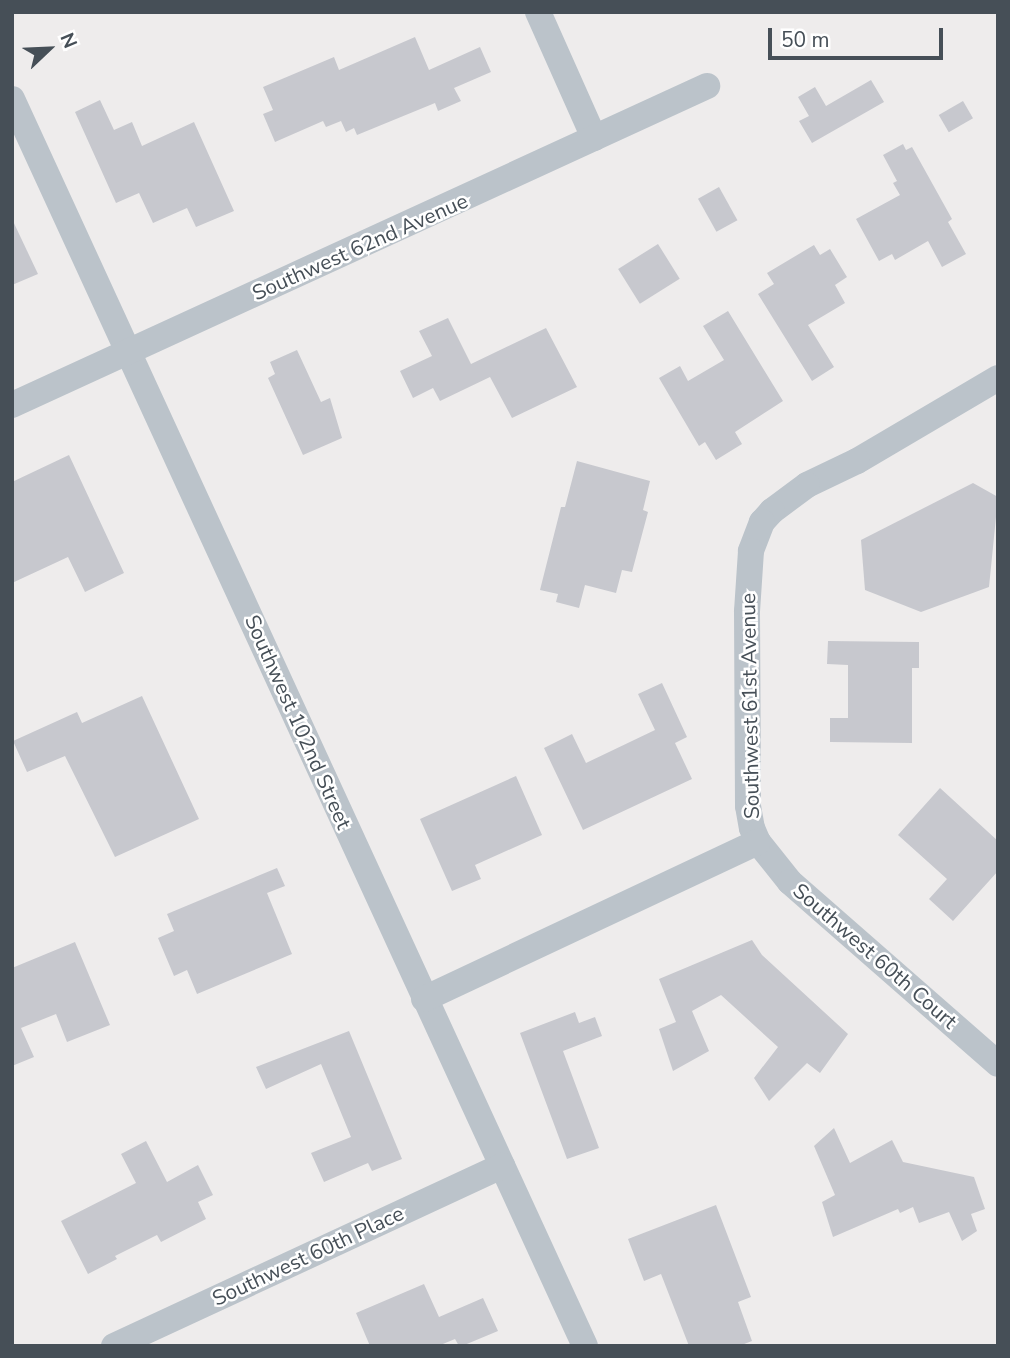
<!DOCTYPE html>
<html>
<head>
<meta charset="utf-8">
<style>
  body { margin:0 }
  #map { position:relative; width:1010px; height:1358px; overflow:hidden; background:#eeecec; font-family:"Nunito Sans",sans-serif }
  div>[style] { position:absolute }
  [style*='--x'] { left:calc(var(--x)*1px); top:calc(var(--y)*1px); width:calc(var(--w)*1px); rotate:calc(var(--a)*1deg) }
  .building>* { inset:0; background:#c7c8ce; transform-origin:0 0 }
  .minor>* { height:26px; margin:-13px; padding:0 13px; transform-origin:13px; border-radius:13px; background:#bbc3ca }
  span { translate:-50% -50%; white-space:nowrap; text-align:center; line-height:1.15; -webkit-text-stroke:5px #fff; paint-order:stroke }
  .street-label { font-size:21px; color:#464f57 }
  .frame { position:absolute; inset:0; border:14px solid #464f57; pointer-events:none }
  .north { position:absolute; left:14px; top:14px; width:70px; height:70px; -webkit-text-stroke:5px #fff; paint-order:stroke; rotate:67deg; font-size:19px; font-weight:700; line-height:28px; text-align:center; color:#464f57 }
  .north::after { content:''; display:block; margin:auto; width:24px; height:32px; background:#464f57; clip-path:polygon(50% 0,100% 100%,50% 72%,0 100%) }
  .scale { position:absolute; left:768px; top:28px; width:175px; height:32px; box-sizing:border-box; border:4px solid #464f57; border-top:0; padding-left:9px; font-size:21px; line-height:24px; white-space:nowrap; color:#464f57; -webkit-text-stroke:5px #fff; paint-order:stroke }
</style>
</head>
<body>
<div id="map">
  <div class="building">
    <i style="clip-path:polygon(415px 37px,429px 70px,480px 47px,491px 72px,454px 88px,461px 101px,438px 111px,435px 103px,357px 135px,354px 128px,346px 132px,341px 121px,326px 127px,323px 121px,275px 142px,263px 114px,273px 110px,263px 87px,334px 57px,339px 70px)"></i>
    <i style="clip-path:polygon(871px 80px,884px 102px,812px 143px,799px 121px,809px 116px,798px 97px,815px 87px,826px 106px)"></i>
    <i style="clip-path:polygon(100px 100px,114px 130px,132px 122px,142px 146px,194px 122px,234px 211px,196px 227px,187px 208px,153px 223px,139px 193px,116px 203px,75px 112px)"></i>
    <i style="left:963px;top:101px;width:20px;height:28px;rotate:60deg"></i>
    <i style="clip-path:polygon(903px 144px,906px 150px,912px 147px,952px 219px,948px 222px,966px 254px,942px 267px,928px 241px,895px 260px,892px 254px,879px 261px,856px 219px,900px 195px,893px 183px,897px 181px,883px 155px)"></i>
    <i style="left:719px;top:187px;width:38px;height:24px;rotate:61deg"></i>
    <i style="clip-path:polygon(12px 219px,38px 274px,12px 285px)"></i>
    <i style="left:658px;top:244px;width:41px;height:47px;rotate:58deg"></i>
    <i style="clip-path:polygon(814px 245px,820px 255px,830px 249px,847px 277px,835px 285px,845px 303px,808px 325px,834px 367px,812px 381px,758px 294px,774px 284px,767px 273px)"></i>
    <i style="clip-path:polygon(728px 311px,783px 401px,735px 432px,742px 444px,716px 460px,705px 442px,699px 446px,659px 378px,680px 366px,688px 381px,724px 360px,703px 326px)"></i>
    <i style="clip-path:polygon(448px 318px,471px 364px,546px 328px,577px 387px,512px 418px,490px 377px,440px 401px,433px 388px,413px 398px,400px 371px,432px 356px,419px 331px)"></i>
    <i style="clip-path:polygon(297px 350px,321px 402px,330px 398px,342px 438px,303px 455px,268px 378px,275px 374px,270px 362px)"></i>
    <i style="clip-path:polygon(69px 455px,124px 573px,85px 592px,68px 557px,12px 583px,12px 482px)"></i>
    <i style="clip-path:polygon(577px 461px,650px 481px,643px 510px,648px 512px,632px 572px,622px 570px,616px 593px,585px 585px,579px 608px,556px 602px,558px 594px,540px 590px,561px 507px,565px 507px)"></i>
    <i style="clip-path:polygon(973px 483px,998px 497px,989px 587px,921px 612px,865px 590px,861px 540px)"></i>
    <i style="clip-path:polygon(828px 641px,919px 642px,919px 668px,912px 668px,912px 743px,830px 742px,830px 718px,848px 718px,848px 665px,827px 664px)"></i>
    <i style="clip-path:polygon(662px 683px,687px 737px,675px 743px,692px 779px,583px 830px,544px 748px,572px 734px,586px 763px,655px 730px,638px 694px)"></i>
    <i style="clip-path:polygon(142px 696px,199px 819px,115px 857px,65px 756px,27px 772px,13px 741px,77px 712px,82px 723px)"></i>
    <i style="clip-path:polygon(516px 776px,542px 835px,475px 865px,481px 879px,452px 891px,420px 819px)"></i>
    <i style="clip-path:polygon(940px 788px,998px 841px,998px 871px,953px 921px,929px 899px,947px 879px,898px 835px)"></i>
    <i style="clip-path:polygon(277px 868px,285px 886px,267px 893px,292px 954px,197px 994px,187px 970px,174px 976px,158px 938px,174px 931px,167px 914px)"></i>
    <i style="clip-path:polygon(752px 940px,762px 955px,848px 1034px,820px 1073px,807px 1063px,769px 1101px,754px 1078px,778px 1047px,721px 995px,692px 1011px,709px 1051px,673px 1071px,659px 1029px,676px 1022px,659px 979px)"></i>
    <i style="clip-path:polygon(75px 942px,110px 1025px,67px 1042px,56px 1014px,21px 1028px,34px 1057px,12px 1066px,12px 968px)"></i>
    <i style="clip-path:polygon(575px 1012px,579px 1023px,595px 1017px,602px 1036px,563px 1051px,599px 1148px,567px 1159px,520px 1033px)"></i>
    <i style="clip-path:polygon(349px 1031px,402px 1159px,372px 1171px,368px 1163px,324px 1182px,311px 1153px,351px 1137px,321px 1064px,266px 1089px,256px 1067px)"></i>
    <i style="clip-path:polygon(834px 1128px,850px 1163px,892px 1140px,903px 1162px,974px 1177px,985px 1209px,971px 1214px,977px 1231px,962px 1241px,949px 1212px,919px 1223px,913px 1207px,900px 1213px,898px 1209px,833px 1237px,822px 1202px,835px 1195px,814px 1146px)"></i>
    <i style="clip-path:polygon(146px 1141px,167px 1182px,198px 1165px,213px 1195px,198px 1202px,206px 1219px,161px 1242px,157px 1235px,115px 1256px,117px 1259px,88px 1274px,61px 1221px,136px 1183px,121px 1154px)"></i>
    <i style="clip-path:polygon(716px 1205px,751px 1297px,738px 1302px,752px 1341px,739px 1346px,689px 1346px,661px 1274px,644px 1281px,628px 1239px)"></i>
    <i style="clip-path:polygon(424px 1284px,439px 1317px,483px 1298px,498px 1331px,462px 1346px,459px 1346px,455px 1339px,438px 1346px,370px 1346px,356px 1313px)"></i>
  </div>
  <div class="minor">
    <i style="--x:538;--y:12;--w:138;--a:66"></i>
    <i style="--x:12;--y:99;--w:1372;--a:65.32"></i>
    <i style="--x:998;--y:378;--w:164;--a:149.5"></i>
    <i style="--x:857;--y:461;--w:55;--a:154.4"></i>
    <i style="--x:807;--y:485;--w:44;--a:143.4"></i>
    <i style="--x:772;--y:511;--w:15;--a:132"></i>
    <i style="--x:762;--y:522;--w:31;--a:111"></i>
    <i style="--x:751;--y:551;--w:61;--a:93.8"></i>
    <i style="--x:747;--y:612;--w:194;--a:89.7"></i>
    <i style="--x:748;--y:806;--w:22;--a:80"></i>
    <i style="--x:752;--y:828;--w:15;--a:67"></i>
    <i style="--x:758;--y:842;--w:51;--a:51.3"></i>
    <i style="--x:790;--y:882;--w:276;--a:41.2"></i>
    <i style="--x:12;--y:405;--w:765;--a:-24.65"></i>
    <i style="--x:424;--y:999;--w:369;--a:-25.2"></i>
    <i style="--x:114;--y:1346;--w:428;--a:-24.9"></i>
  </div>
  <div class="street-label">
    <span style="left:360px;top:247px;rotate:-24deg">Southwest 62nd Avenue</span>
    <span style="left:750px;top:706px;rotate:-91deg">Southwest 61st Avenue</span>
    <span style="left:298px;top:722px;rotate:66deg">Southwest 102nd Street</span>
    <span style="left:875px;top:956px;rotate:41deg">Southwest 60th Court</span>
    <span style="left:308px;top:1256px;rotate:-25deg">Southwest 60th Place</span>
  </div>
  <div class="frame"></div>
  <div class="north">N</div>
  <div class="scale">50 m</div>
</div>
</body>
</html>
